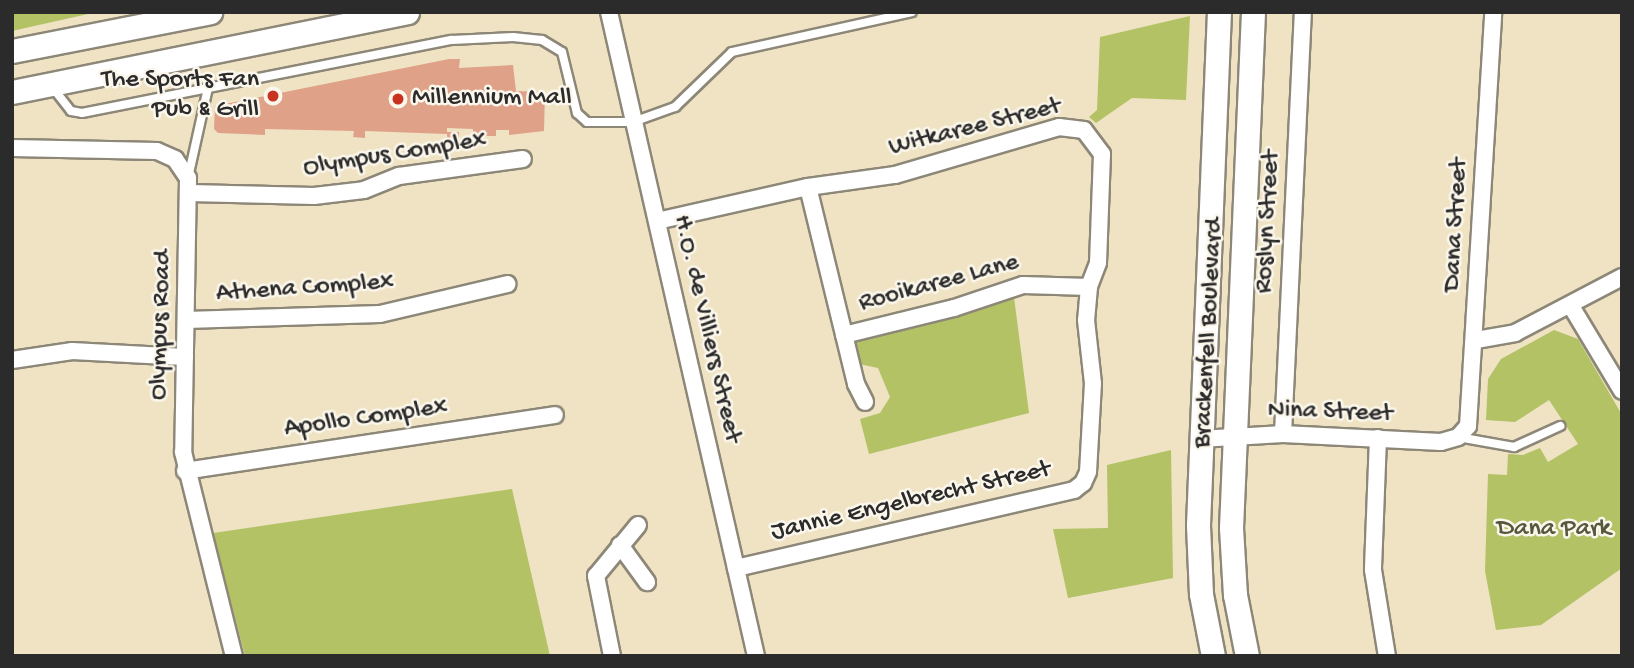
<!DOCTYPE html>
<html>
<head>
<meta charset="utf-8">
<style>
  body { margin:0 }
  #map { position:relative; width:1634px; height:668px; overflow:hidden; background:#efe3c4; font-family:"Gochi Hand",sans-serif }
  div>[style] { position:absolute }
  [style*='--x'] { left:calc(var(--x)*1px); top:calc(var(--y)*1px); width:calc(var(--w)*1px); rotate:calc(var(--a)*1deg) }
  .green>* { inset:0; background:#b2c265 }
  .building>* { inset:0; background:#dfa188; transform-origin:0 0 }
  .roads { filter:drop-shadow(2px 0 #8d8778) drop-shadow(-2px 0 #8d8778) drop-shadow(0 2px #8d8778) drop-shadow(0 -2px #8d8778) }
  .lane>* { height:8px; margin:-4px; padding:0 4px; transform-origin:4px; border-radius:4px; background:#fff }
  .street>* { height:16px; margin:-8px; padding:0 8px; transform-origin:8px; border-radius:8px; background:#fff }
  .secondary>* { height:23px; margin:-11.5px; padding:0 11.5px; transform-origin:11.5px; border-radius:11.5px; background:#fff }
  .dots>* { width:19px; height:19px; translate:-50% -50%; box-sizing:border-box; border:4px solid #fbf7ec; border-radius:50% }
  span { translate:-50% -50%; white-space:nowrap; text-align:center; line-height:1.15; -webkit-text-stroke:5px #fbf7ec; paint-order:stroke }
  .poi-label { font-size:26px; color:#2b2b2b }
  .right { translate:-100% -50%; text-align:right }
  .left { translate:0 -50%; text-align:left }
  .street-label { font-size:26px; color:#2b2b2b }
  .park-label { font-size:26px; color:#54583c }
  .frame { position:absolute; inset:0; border:14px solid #2b2b2b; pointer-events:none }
</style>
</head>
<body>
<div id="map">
  <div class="green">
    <i style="clip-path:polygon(12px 12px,97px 12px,12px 31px)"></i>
    <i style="clip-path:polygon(1190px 16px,1186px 100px,1132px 98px,1096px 123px,1089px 117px,1097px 110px,1100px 37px)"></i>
    <i style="clip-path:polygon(1014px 297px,1029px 413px,869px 454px,860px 419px,880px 413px,890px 397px,878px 368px,859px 364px,854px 342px)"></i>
    <i style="clip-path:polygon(1554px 330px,1578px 339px,1622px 415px,1622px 568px,1541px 625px,1496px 630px,1485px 571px,1488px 474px,1507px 475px,1508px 454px,1523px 455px,1540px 448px,1548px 462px,1578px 444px,1549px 400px,1515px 422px,1486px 420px,1488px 379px,1501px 359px)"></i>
    <i style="clip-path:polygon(1171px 450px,1173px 578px,1068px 598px,1053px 529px,1108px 528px,1107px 465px)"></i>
    <i style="clip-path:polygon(512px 489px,550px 656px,245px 656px,213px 533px)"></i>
  </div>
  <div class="building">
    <i style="clip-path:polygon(449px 59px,460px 59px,459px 68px,513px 65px,516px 91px,545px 92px,544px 131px,509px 135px,509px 130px,496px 130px,496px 136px,473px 136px,473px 129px,447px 128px,447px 134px,365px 131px,365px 138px,353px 137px,354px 131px,265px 129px,265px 135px,218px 133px,214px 129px,215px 106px)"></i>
    <i style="left:447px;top:132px;width:12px;height:8px"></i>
  </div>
  <div class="roads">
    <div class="lane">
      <i style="--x:53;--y:88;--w:29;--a:52"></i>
      <i style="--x:71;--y:111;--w:11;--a:10"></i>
      <i style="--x:82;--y:113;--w:377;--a:-11.2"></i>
      <i style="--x:452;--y:40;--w:61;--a:-2.8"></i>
      <i style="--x:513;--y:37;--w:29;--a:6"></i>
      <i style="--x:542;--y:40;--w:23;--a:31"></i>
      <i style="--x:562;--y:52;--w:63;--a:76.2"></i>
      <i style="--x:577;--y:113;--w:13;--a:42"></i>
      <i style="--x:587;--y:122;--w:46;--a:0"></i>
      <i style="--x:633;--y:122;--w:45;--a:-19.7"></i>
      <i style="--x:675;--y:107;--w:79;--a:-44"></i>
      <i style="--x:732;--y:52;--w:184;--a:-12.5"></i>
      <i style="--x:188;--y:178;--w:92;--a:-77.5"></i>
      <i style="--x:1458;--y:437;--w:57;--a:10.1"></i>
      <i style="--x:1514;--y:447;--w:51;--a:-24.5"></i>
    </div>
    <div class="street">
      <i style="--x:609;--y:12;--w:661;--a:77.14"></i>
      <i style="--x:12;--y:148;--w:145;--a:1.2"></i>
      <i style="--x:157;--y:151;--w:20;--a:24"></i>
      <i style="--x:175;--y:159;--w:23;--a:56"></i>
      <i style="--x:188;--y:178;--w:274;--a:91"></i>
      <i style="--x:183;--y:452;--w:210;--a:76"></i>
      <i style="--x:808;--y:187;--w:203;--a:76.3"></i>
      <i style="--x:856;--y:384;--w:20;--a:63"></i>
      <i style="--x:190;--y:193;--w:124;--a:1.4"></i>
      <i style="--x:314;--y:196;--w:50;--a:-6.8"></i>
      <i style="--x:364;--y:190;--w:38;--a:-22"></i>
      <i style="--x:399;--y:176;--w:125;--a:-7.8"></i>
      <i style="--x:657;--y:221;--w:155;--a:-12.7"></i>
      <i style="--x:808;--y:187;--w:88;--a:-7.9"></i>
      <i style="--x:895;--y:175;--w:171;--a:-16.3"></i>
      <i style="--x:1059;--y:127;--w:25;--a:7"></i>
      <i style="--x:1084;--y:130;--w:30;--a:53"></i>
      <i style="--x:1102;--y:154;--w:109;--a:92.1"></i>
      <i style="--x:1098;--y:263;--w:26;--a:111"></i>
      <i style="--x:1089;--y:287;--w:33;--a:95"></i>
      <i style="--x:1086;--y:320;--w:63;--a:83.7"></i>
      <i style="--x:1093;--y:383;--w:89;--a:93.2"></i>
      <i style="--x:1088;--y:472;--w:12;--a:114"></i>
      <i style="--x:1083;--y:483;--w:11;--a:142"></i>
      <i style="--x:1074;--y:490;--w:347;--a:167"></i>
      <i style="--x:1571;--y:306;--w:99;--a:59"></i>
      <i style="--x:186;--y:320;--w:194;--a:-1.8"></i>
      <i style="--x:380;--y:314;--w:131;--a:-13.2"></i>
      <i style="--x:844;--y:335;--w:113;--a:-13.8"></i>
      <i style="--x:954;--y:308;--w:73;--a:-18.4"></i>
      <i style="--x:1023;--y:285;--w:66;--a:1.7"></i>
      <i style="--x:1476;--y:340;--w:40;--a:-10"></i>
      <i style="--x:1515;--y:333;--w:121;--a:-27.6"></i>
      <i style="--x:12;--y:360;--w:61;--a:-8.5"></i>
      <i style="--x:72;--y:351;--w:113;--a:3"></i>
      <i style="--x:1283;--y:434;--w:422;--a:-87.3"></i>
      <i style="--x:1378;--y:438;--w:132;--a:92.2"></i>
      <i style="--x:1373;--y:570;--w:87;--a:80.8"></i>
      <i style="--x:1200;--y:439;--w:83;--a:-3.4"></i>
      <i style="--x:1283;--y:434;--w:158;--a:2.9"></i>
      <i style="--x:1441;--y:442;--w:18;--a:-16"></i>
      <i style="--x:1458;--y:437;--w:15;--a:-48"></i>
      <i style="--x:1468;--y:426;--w:415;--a:-86.5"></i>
      <i style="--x:185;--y:471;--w:374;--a:-8.6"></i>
      <i style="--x:620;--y:545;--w:46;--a:53.9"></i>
      <i style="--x:612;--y:656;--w:82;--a:-101.3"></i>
      <i style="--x:596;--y:576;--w:66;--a:-50.5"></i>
    </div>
    <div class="secondary">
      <i style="--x:12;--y:51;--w:202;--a:-11.1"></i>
      <i style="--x:12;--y:92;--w:403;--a:-11.4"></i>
      <i style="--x:1213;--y:656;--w:63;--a:-101"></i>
      <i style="--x:1201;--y:594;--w:69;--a:-92.5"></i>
      <i style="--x:1198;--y:525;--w:513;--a:-87.66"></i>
      <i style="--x:1247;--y:656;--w:62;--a:-101.1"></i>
      <i style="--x:1235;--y:595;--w:67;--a:-93.4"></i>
      <i style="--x:1231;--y:528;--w:516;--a:-87.56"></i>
    </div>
  </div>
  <div class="dots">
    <i style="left:273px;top:96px;background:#c8321e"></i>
    <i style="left:398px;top:99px;background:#c8321e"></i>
  </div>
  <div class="poi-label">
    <span class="right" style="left:259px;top:96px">The Sports Fan<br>Pub &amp; Grill</span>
    <span class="left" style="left:412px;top:99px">Millennium Mall</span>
  </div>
  <div class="street-label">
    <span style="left:975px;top:128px;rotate:-14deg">Witkaree Street</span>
    <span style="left:395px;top:155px;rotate:-9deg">Olympus Complex</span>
    <span style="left:1269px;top:222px;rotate:-87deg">Roslyn Street</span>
    <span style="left:1457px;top:225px;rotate:-87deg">Dana Street</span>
    <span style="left:939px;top:284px;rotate:-15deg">Rooikaree Lane</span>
    <span style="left:305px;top:289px;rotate:-4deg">Athena Complex</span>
    <span style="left:162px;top:325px;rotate:-88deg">Olympus Road</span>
    <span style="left:706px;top:329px;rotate:77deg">H.O. de Villiers Street</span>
    <span style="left:1210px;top:333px;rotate:-87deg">Brackenfell Boulevard</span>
    <span style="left:1330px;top:413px;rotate:2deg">Nina Street</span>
    <span style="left:366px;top:419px;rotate:-8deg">Apollo Complex</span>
    <span style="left:911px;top:502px;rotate:-13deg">Jannie Engelbrecht Street</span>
  </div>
  <div class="park-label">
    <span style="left:1554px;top:530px">Dana Park</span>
  </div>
  <div class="frame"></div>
</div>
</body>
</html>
